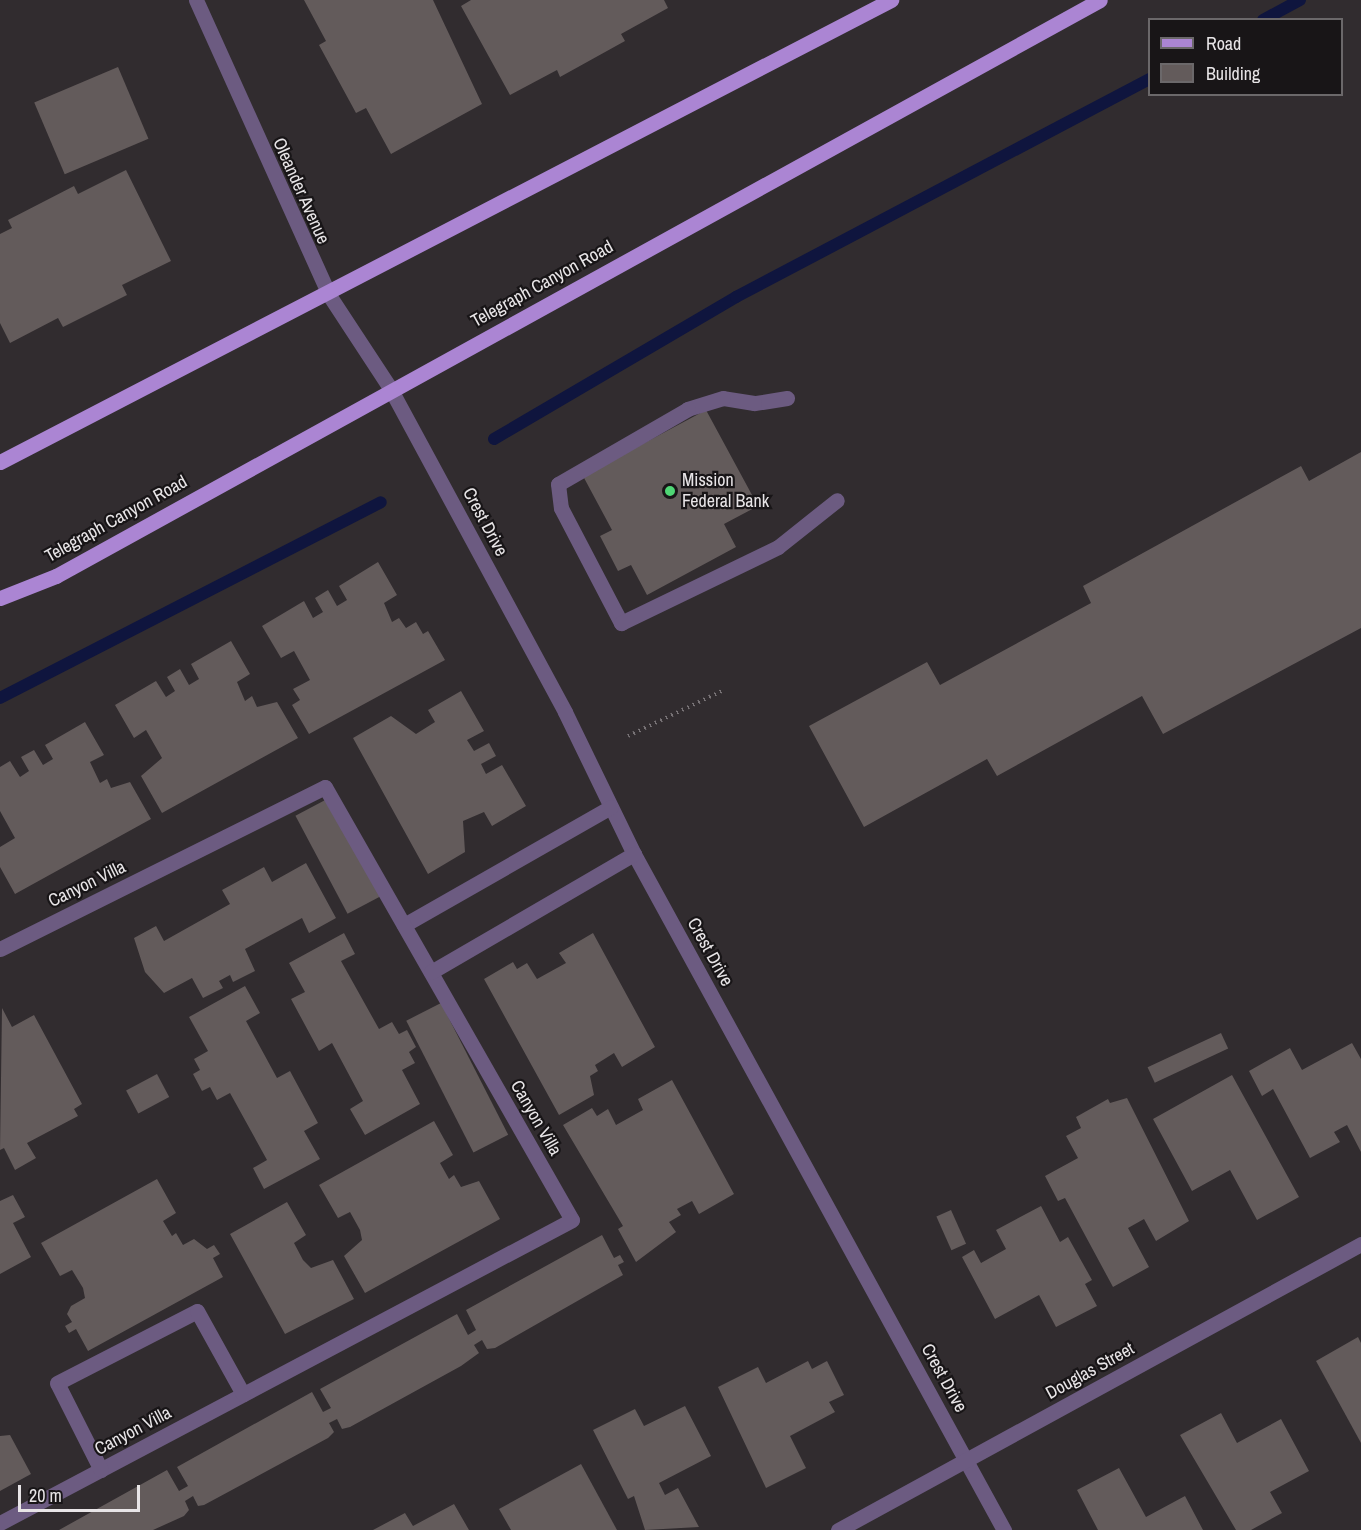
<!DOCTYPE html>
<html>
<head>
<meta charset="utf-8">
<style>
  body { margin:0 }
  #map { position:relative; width:1361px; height:1530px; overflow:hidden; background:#312c2f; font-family:"Archivo Narrow",sans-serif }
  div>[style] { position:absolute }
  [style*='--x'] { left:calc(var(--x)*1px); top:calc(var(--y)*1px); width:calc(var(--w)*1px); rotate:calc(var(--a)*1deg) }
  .stream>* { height:12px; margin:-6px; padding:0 6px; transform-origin:6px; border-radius:6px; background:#0f153e }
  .building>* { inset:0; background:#635b5b; transform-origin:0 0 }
  .path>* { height:4px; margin-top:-2px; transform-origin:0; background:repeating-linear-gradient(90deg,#787376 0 1.5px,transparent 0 6px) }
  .minor>* { height:15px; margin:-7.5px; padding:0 7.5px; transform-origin:7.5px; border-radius:7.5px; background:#6c5b81 }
  .major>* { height:15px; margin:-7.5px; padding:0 7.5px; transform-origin:7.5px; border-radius:7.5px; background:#ab85d3 }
  .dots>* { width:16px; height:16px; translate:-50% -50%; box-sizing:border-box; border:3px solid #181517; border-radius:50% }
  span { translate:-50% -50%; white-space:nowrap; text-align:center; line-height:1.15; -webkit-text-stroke:4.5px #181517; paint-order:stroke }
  .street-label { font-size:18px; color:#e8e5e7 }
  .poi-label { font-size:18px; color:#e8e5e7 }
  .left { translate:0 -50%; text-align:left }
  .legend { position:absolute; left:1148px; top:18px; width:195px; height:78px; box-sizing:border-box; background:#181517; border:2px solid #6b686a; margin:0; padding:8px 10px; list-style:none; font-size:18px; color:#e8e5e7 }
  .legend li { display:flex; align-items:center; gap:12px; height:30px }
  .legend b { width:30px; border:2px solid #6b686a }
  .scale { position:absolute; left:18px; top:1485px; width:122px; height:27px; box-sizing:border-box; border:3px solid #e8e5e7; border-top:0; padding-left:8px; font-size:18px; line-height:21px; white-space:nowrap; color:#e8e5e7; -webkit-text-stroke:4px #181517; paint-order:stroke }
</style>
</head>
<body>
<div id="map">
  <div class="stream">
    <i style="--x:1263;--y:20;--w:42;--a:-28.4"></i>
    <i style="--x:494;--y:439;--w:281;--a:-30.4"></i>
    <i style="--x:736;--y:297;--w:468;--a:-27.8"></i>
    <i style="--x:0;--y:698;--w:428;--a:-27.2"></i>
  </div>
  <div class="building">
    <i style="clip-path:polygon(304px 0,433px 0,482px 104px,391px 154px,366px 108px,356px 113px,319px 45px,326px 41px)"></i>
    <i style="clip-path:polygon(471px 0,664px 0,668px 8px,621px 34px,625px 41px,560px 77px,557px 70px,510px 95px,461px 6px)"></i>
    <i style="left:118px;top:67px;width:78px;height:91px;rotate:67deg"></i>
    <i style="clip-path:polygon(126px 170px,171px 261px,122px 285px,127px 295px,63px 327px,58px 318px,10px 343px,0 323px,0 234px,12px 228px,8px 220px,74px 186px,78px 194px)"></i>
    <i style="clip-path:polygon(706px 410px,758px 506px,724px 524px,736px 547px,647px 595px,631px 565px,618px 571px,600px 536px,612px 530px,583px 476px)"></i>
    <i style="clip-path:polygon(1361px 452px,1361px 628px,1163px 734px,1142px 696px,997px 776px,987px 759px,864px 827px,809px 726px,927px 662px,940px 685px,1091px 603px,1083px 586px,1301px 466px,1309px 481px)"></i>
    <i style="clip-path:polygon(378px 562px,397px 595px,384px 603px,392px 622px,399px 618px,406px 628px,416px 622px,423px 634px,428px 631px,445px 660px,309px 734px,292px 705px,300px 700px,293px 689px,310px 680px,294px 651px,281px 658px,262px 626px,304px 601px,313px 618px,323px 612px,315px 598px,328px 590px,337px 606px,347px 600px,339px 586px)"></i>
    <i style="clip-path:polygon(231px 641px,250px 674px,237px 682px,245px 701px,252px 696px,257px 707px,277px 702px,298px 738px,162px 813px,141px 776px,162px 758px,146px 730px,134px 738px,115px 705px,156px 681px,166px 697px,175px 691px,167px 677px,180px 669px,189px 685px,199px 679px,191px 664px)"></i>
    <i style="clip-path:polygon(461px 691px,484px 731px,467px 740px,474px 751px,489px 743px,496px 756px,481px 764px,486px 774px,502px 765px,526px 806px,492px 826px,484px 812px,463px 821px,465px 852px,428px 874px,353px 738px,391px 716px,416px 734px,435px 722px,428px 710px)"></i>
    <i style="clip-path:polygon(85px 722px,104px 755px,90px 762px,100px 783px,107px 779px,111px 788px,130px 782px,151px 819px,15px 894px,0 867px,0 847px,15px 838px,0 811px,0 767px,10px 761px,20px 777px,29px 771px,21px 757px,34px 750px,43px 765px,53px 759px,45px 745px)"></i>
    <i style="left:329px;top:798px;width:111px;height:38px;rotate:62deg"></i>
    <i style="clip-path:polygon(306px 863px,336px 918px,309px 933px,302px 918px,245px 949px,255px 971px,233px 982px,230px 975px,219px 981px,223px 988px,203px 998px,192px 978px,164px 993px,145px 972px,134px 938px,156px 926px,164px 941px,230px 904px,222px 890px,264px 867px,272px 882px)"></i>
    <i style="clip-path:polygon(344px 933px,355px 954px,341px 961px,379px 1029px,392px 1022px,399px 1034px,407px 1030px,416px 1047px,409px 1052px,415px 1063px,402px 1070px,420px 1104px,365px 1135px,350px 1109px,363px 1101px,332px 1043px,319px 1051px,291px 999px,305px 992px,289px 963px)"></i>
    <i style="clip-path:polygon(593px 933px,655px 1047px,622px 1067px,614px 1053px,595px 1065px,598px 1071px,590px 1076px,594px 1095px,559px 1115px,484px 979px,513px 962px,517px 969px,527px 963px,537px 979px,566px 963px,559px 953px)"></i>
    <i style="clip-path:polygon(245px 986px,260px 1013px,246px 1021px,277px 1078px,290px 1071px,318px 1123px,304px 1131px,320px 1159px,264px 1189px,253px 1168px,267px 1160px,230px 1093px,217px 1100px,210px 1087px,202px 1091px,193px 1074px,200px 1070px,194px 1059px,208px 1051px,189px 1017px)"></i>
    <i style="left:441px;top:1003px;width:148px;height:39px;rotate:63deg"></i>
    <i style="clip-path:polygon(2px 1008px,12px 1027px,34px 1015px,82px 1104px,74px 1109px,78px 1116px,27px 1143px,36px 1158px,15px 1170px,4px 1148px,0 1150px)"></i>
    <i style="left:1221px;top:1033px;width:17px;height:81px;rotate:65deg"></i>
    <i style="clip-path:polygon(1352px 1043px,1361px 1059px,1361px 1152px,1347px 1125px,1334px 1132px,1340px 1142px,1310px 1158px,1273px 1089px,1262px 1096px,1249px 1071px,1290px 1048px,1302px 1070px)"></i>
    <i style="left:157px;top:1074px;width:26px;height:35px;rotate:62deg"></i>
    <i style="clip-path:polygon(1232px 1075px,1299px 1197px,1257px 1220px,1230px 1170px,1192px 1191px,1153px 1119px)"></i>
    <i style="clip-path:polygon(672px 1080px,734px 1194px,699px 1214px,692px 1201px,677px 1209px,681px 1215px,669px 1222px,676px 1232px,636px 1262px,618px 1229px,623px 1226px,563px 1125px,592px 1108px,597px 1116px,608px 1109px,616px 1125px,643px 1110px,638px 1099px)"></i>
    <i style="clip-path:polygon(1127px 1098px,1189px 1221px,1156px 1241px,1144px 1219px,1128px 1228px,1149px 1267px,1113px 1287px,1065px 1198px,1058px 1201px,1045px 1176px,1078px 1158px,1066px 1136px,1081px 1128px,1076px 1117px,1108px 1099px,1110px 1103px)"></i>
    <i style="clip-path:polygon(434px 1121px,453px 1155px,440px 1163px,449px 1179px,454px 1175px,461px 1187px,479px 1181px,500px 1219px,365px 1293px,344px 1256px,362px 1240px,360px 1230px,350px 1212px,338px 1218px,319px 1185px)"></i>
    <i style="clip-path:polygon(157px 1179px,176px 1213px,163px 1221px,172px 1236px,176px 1233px,183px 1245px,194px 1239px,207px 1249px,214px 1245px,220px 1254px,213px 1258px,223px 1277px,88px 1351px,76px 1329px,69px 1333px,65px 1326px,72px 1322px,67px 1314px,71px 1306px,85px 1298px,83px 1288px,72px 1270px,60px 1276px,41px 1243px)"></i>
    <i style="clip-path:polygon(13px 1195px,25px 1217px,13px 1223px,31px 1257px,0 1274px,0 1201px)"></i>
    <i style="clip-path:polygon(287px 1202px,306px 1235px,294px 1243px,303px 1260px,311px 1268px,333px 1260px,354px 1299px,285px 1334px,230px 1234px)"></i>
    <i style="clip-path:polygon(1041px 1206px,1060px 1242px,1068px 1237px,1092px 1280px,1085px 1284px,1097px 1306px,1056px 1327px,1039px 1295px,995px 1319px,962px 1257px,974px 1250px,981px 1263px,1006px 1249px,996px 1230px)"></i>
    <i style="left:951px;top:1210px;width:37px;height:16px;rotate:66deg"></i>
    <i style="clip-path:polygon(602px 1235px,614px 1258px,620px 1255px,624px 1262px,618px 1265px,623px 1275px,495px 1348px,487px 1349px,482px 1340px,474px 1345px,479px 1353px,461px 1366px,350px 1427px,342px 1429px,337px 1419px,329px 1423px,334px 1432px,328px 1438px,204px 1505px,198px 1506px,193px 1496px,185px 1501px,189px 1510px,184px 1516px,153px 1530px,59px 1530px,167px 1470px,179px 1491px,188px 1486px,177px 1467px,312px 1392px,323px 1412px,331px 1408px,320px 1389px,457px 1314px,468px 1335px,476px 1330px,466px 1310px)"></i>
    <i style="clip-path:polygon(1358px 1337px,1361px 1343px,1361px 1443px,1316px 1361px)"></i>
    <i style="clip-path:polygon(808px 1361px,812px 1369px,827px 1361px,844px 1395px,829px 1402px,835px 1412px,790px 1436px,806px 1468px,766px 1488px,718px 1387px,758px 1367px,766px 1383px)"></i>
    <i style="clip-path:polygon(685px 1406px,711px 1456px,659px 1483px,665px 1495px,678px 1488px,699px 1527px,645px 1530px,634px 1496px,628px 1499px,593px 1430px,635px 1409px,644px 1426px)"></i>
    <i style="clip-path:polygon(1221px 1413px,1237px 1443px,1281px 1419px,1309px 1471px,1270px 1492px,1282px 1513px,1251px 1530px,1236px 1530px,1180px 1435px)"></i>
    <i style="clip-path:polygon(10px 1435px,31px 1474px,0 1491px,0 1436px)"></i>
    <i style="clip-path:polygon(581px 1464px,617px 1530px,511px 1530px,499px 1509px)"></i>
    <i style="clip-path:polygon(1119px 1468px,1146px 1517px,1185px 1496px,1203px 1530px,1098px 1530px,1077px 1490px)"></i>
    <i style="clip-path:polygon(454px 1504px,469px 1530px,373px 1530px,405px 1513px,413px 1526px)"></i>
  </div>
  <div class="path">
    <i style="--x:628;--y:736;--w:104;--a:-25.6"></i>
  </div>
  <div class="minor">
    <i style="--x:196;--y:0;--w:324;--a:65.7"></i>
    <i style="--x:329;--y:295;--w:111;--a:56.7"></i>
    <i style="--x:390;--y:388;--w:368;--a:61.6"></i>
    <i style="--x:565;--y:712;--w:158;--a:64.1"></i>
    <i style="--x:634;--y:854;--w:771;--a:61.31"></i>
    <i style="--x:787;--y:398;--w:33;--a:171"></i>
    <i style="--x:754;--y:403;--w:31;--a:-171"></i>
    <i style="--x:723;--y:398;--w:37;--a:163"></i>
    <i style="--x:688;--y:409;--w:150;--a:150"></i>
    <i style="--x:558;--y:484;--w:24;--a:83"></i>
    <i style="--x:561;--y:508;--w:130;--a:62.4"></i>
    <i style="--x:621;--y:623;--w:174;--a:-25.8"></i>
    <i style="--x:778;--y:547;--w:75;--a:-38.5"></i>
    <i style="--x:404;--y:925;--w:238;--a:-29.7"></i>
    <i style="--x:0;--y:949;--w:363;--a:-26.5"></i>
    <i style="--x:325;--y:787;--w:498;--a:60.3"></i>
    <i style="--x:572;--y:1220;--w:647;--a:152.09"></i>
    <i style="--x:431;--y:972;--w:235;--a:-30.2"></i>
    <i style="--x:101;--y:1470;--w:97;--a:-116.8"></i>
    <i style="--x:57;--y:1383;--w:157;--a:-27.2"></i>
    <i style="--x:197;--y:1311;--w:95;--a:61"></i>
    <i style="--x:838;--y:1530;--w:596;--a:-28.67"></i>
  </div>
  <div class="major">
    <i style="--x:0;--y:462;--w:1004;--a:-27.41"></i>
    <i style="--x:0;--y:598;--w:60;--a:-21.4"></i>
    <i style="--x:56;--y:576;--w:1192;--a:-28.89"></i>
  </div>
  <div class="dots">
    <i style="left:670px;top:491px;background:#4fd675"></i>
  </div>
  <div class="street-label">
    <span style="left:301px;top:191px;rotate:66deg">Oleander Avenue</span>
    <span style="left:542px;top:284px;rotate:-29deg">Telegraph Canyon Road</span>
    <span style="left:116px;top:519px;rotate:-29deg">Telegraph Canyon Road</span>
    <span style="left:485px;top:522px;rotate:62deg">Crest Drive</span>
    <span style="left:87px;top:884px;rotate:-26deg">Canyon Villa</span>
    <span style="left:710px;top:952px;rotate:61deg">Crest Drive</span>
    <span style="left:536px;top:1118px;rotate:60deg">Canyon Villa</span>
    <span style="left:1090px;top:1371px;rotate:-29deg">Douglas Street</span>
    <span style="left:944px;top:1378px;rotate:61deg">Crest Drive</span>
    <span style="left:133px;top:1431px;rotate:-28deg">Canyon Villa</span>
  </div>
  <div class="poi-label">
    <span class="left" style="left:682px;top:491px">Mission<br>Federal Bank</span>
  </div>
  <ul class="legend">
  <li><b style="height:8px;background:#ab85d3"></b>Road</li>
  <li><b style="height:16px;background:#635b5b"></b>Building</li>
  </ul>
  <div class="scale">20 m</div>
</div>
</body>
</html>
